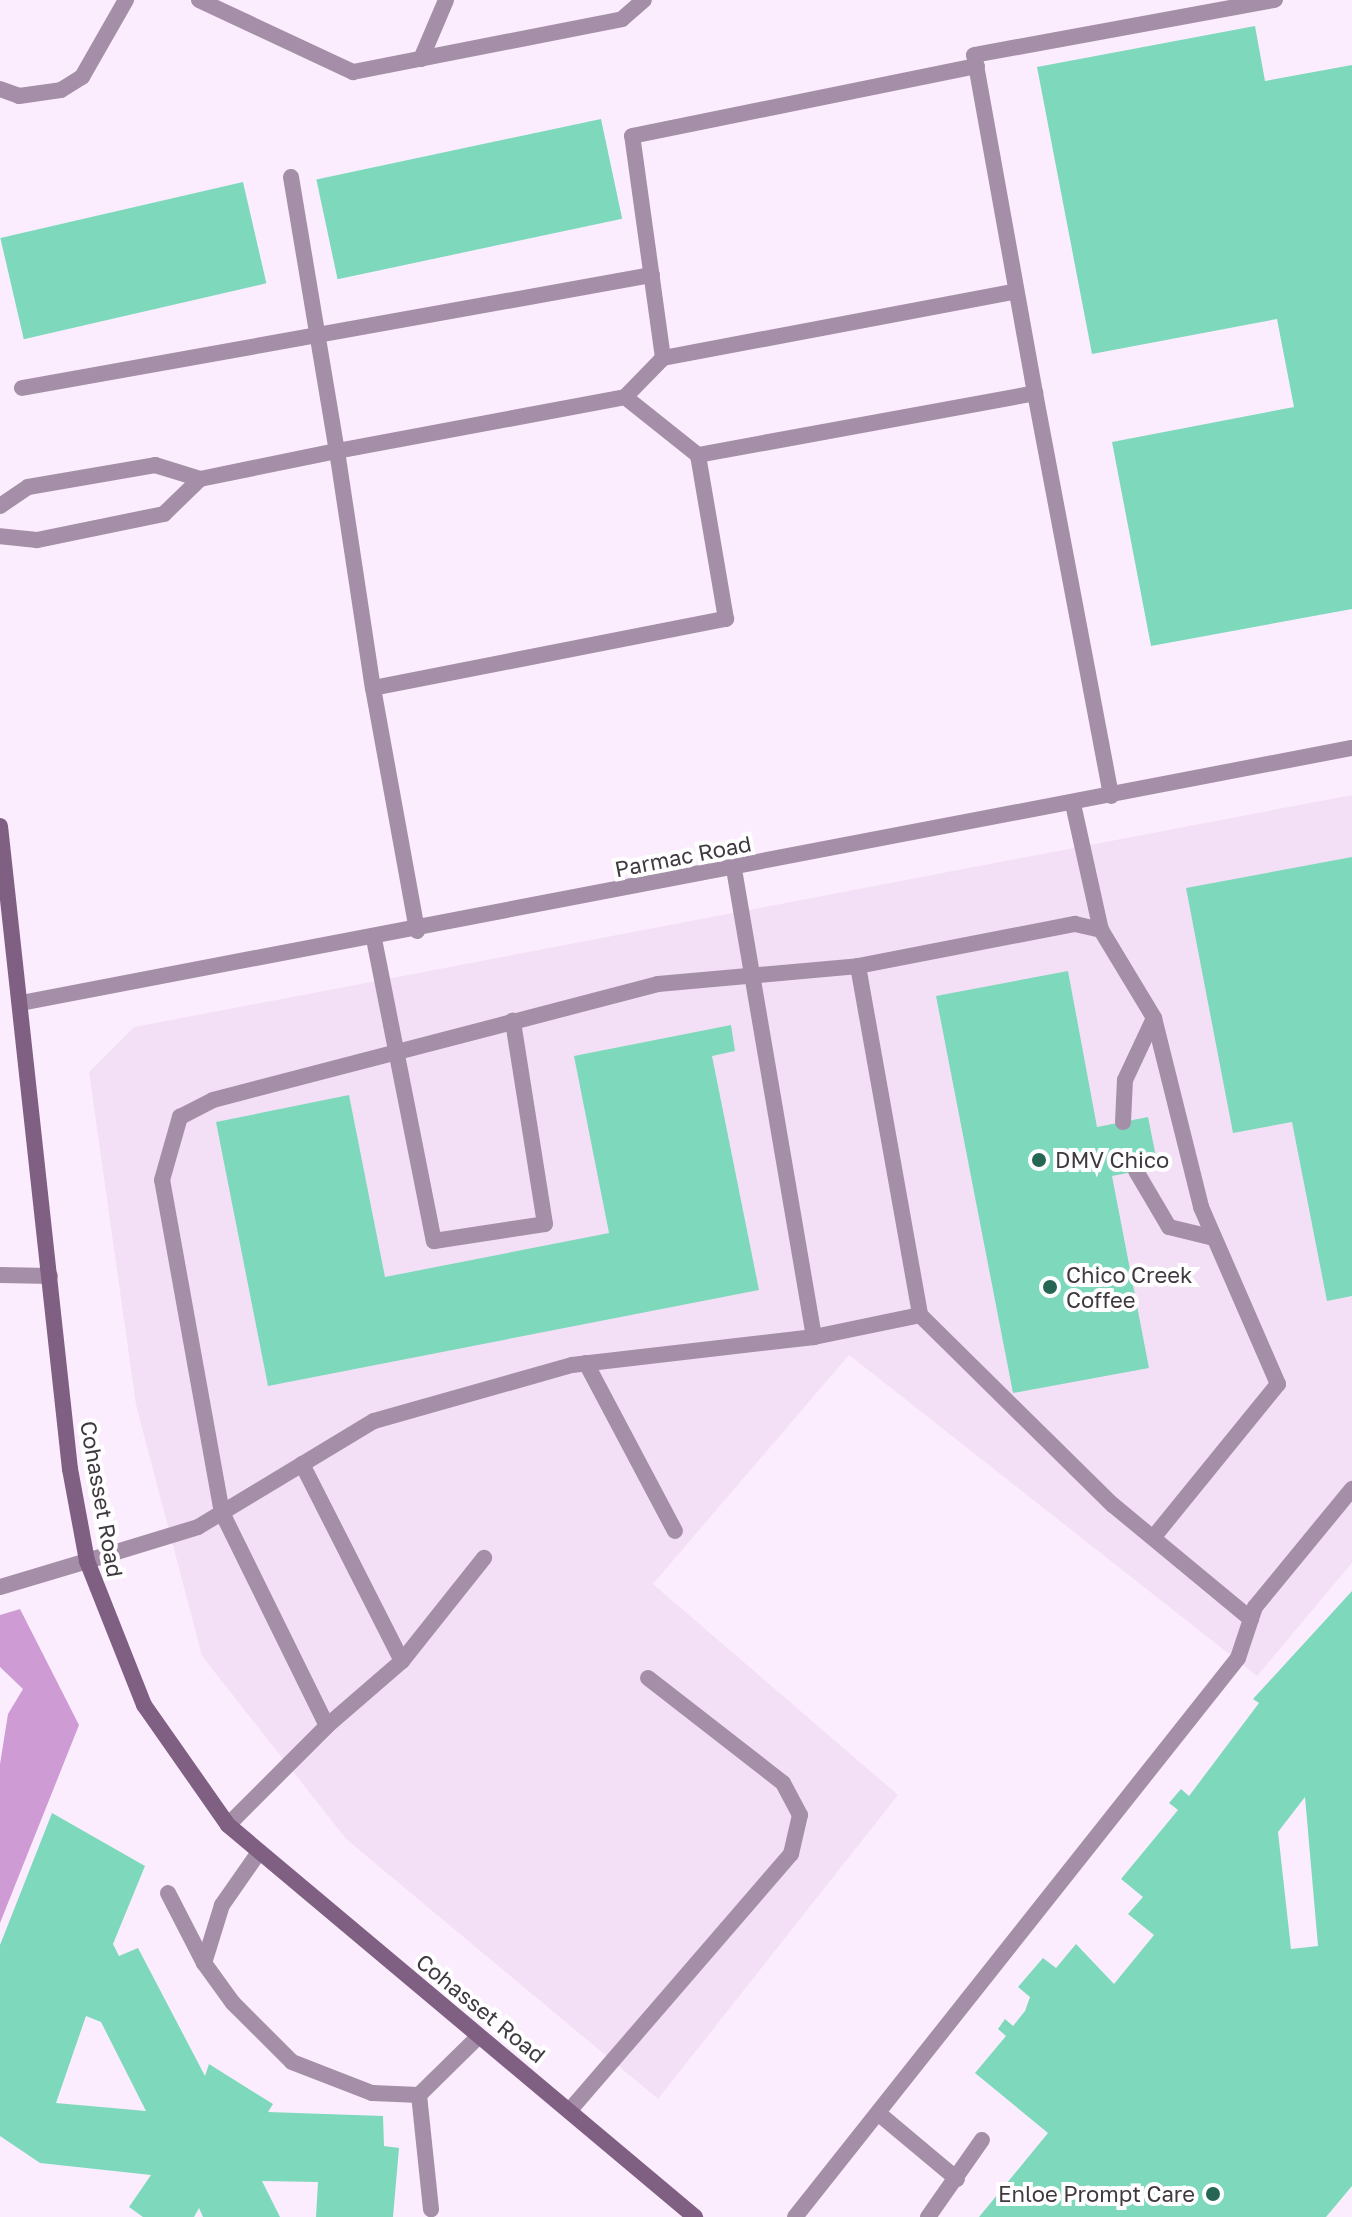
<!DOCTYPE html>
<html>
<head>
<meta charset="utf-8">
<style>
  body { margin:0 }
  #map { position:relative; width:1352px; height:2217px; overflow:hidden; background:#fcedfe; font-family:"Golos Text",sans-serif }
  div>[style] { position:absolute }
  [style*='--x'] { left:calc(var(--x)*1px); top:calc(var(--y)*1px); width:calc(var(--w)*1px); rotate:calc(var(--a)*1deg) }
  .built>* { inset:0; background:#f4e0f6 }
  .forest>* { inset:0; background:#ce9bd4 }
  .building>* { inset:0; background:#7ed9bc; transform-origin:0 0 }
  .lane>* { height:16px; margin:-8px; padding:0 8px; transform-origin:8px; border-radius:8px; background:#a58fa8 }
  .street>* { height:16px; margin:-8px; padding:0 8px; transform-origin:8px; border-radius:8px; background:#a58fa8 }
  .secondary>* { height:16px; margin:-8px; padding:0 8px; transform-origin:8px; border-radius:8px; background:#7f6083 }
  .dots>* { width:22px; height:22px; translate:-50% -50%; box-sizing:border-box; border:4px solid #fff; border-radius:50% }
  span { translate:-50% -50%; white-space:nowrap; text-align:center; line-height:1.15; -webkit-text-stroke:8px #fff; paint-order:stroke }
  .street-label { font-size:22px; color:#3f3940 }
  .poi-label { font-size:22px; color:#3f3940 }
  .left { translate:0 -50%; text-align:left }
  .right { translate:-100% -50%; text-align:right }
</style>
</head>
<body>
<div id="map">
  <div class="built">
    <i style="clip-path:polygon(1352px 795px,1352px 1563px,1257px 1676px,849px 1355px,653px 1584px,898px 1795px,658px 2099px,346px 1839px,202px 1656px,136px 1405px,89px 1072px,134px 1027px)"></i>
  </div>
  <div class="forest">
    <i style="clip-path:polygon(20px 1609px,79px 1725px,0 1923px,0 1764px,8px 1714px,23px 1689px,0 1667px,0 1615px)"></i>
  </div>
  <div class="building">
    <i style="clip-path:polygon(1255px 26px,1265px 81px,1352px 65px,1352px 609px,1151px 646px,1112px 442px,1294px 407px,1277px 319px,1092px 354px,1037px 67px)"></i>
    <i style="left:601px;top:119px;width:102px;height:291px;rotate:78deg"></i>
    <i style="left:243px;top:182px;width:104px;height:249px;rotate:77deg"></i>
    <i style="clip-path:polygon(1352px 857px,1352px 1296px,1327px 1301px,1292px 1122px,1233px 1133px,1186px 888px)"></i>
    <i style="clip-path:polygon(1068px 971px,1097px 1127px,1148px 1117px,1158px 1167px,1112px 1176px,1149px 1368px,1013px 1393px,936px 996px)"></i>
    <i style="clip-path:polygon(731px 1025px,735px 1051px,712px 1056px,759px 1290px,268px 1386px,216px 1122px,349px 1095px,385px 1277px,609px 1233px,574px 1056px)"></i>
    <i style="clip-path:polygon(evenodd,1352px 1591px,1352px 2186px,1326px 2217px,979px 2217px,1048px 2133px,975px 2073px,1006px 2036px,998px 2029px,1005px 2019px,1013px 2026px,1025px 2011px,1030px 1997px,1018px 1987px,1043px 1958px,1056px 1968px,1076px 1944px,1114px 1984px,1154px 1935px,1128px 1914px,1143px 1897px,1121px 1879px,1178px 1810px,1169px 1803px,1181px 1789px,1189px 1796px,1259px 1703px,1253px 1699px,1352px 1591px,1305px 1797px,1318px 1946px,1291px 1949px,1278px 1832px,1305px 1797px)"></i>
    <i style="clip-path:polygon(evenodd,52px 1813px,145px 1866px,113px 1944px,119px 1956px,138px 1948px,205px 2076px,209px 2064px,273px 2104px,268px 2112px,383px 2116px,384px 2146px,399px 2148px,393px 2217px,316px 2217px,318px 2182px,262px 2181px,280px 2217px,203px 2217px,199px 2208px,194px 2217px,143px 2217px,129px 2207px,151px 2175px,40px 2163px,0 2136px,0 1945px,52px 1813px,86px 2016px,101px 2022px,146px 2111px,56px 2103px,86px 2016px)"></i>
  </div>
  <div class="lane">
    <i style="--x:199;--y:0;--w:170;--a:25.1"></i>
    <i style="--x:353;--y:72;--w:274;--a:-11.1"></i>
    <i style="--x:622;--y:19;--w:29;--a:-41"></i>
    <i style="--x:421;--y:59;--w:64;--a:-67"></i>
    <i style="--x:0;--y:89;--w:20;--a:20"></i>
    <i style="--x:19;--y:96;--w:42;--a:-8.1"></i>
    <i style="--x:61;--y:90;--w:25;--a:-32"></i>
    <i style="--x:82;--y:77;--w:89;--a:-60.3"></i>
    <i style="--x:291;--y:177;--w:278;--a:80.5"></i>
    <i style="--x:337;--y:451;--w:293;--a:-10.6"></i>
    <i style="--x:625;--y:397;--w:93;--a:38.5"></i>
    <i style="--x:663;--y:358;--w:224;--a:-97.9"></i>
    <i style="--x:632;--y:136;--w:352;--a:-11.5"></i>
    <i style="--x:22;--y:388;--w:640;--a:-10.17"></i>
    <i style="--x:1035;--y:393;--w:343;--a:-100.2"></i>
    <i style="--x:974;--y:55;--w:306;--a:-10.4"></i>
    <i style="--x:625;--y:397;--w:54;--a:-45.7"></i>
    <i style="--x:663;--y:358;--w:359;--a:-10.7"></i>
    <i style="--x:200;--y:479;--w:140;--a:-11.6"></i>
    <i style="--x:337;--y:451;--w:240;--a:81.4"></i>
    <i style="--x:373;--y:688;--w:360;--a:-11.1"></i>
    <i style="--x:726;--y:619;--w:166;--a:-99.7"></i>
    <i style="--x:698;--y:455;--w:343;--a:-10.4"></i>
    <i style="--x:1035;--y:393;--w:410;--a:79.3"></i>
    <i style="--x:0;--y:506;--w:34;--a:-34"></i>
    <i style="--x:28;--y:487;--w:129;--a:-9.8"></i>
    <i style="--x:155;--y:465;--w:47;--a:17.3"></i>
    <i style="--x:200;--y:479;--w:50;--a:135.8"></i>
    <i style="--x:164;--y:514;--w:130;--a:168.4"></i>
    <i style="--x:37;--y:540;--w:37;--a:-174"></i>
    <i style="--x:373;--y:688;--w:247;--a:79.7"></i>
    <i style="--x:1073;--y:804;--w:129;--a:77.5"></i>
    <i style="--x:1101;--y:930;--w:103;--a:58.9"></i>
    <i style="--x:1154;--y:1018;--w:195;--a:76"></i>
    <i style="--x:1201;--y:1207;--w:193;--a:66.5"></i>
    <i style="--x:1278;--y:1384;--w:198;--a:129.1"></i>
    <i style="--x:734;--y:869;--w:475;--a:80.3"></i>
    <i style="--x:374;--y:939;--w:308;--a:78.8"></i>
    <i style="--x:434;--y:1241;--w:112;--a:-8.7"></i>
    <i style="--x:545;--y:1224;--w:206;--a:-99"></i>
    <i style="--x:858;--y:966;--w:221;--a:-11"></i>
    <i style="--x:1075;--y:924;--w:27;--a:13"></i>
    <i style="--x:1123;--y:1122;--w:42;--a:-87.3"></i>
    <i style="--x:1125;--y:1080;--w:68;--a:-64.9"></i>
    <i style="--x:1136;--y:1171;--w:65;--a:59.5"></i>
    <i style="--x:1169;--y:1227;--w:46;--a:13.7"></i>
    <i style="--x:0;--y:1275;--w:50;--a:1.1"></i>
    <i style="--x:586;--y:1363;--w:190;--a:62.1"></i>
    <i style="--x:302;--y:1464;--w:221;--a:63.1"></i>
    <i style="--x:402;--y:1661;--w:99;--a:139.1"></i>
    <i style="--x:327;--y:1726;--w:237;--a:-116.2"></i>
    <i style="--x:222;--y:1513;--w:338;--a:-100.2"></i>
    <i style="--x:162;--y:1180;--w:66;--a:-74.1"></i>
    <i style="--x:180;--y:1117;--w:37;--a:-27"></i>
    <i style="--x:213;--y:1100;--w:460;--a:-14.6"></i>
    <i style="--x:658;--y:984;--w:201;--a:-5.1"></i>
    <i style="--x:858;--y:966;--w:354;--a:79.9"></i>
    <i style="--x:87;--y:1561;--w:116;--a:-17"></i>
    <i style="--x:198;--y:1527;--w:205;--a:-31.1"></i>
    <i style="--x:374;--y:1421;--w:206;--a:-15.8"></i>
    <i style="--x:572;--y:1365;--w:244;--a:-6.6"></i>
    <i style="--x:814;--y:1337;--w:108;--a:-11.7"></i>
    <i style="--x:920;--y:1315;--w:271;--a:44.6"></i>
    <i style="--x:1113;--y:1505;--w:179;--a:39.6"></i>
    <i style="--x:402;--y:1661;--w:132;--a:-51.5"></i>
    <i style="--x:228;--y:1825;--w:140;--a:-45"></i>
    <i style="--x:259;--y:1852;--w:65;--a:124.9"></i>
    <i style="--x:222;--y:1905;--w:61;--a:107.2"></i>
    <i style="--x:204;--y:1963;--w:49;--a:54.1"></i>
    <i style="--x:233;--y:2003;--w:83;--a:45"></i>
    <i style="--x:292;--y:2062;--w:86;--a:21.2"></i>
    <i style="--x:372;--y:2093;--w:47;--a:2.4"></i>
    <i style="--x:419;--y:2095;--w:84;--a:-44.5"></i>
    <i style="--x:168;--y:1893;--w:79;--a:62.8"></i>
    <i style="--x:419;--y:2095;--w:115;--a:84"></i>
    <i style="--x:570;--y:2110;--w:338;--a:-49.2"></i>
    <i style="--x:791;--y:1854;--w:40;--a:-77"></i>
    <i style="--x:800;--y:1815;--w:36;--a:-118"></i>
    <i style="--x:783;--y:1783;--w:171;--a:-142.1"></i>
    <i style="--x:878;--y:2113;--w:103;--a:39.9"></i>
    <i style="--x:795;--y:2217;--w:713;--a:-51.6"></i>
    <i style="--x:1238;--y:1658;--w:54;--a:-71.6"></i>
    <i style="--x:1255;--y:1607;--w:153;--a:-50.6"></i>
    <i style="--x:928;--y:2217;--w:94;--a:-55"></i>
  </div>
  <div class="street">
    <i style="--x:21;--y:1003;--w:1355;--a:-10.85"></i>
    <i style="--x:0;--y:1587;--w:91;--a:-16.6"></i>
  </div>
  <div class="secondary">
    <i style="--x:0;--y:826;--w:647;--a:83.79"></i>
    <i style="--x:70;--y:1469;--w:94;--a:79.5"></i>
    <i style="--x:87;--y:1561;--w:155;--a:68.4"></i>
    <i style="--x:144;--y:1705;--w:146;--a:55"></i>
    <i style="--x:228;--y:1825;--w:610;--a:40.01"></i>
  </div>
  <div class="dots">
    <i style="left:1039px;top:1160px;background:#266654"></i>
    <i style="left:1050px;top:1287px;background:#266654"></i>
    <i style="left:1213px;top:2194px;background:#266654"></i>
  </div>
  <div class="street-label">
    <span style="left:683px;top:856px;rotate:-11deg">Parmac Road</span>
    <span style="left:102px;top:1499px;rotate:80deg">Cohasset Road</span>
    <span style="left:481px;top:2008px;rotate:39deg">Cohasset Road</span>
  </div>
  <div class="poi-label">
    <span class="left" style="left:1055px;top:1160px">DMV Chico</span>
    <span class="left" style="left:1066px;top:1287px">Chico Creek<br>Coffee</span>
    <span class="right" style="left:1195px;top:2194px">Enloe Prompt Care</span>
  </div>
</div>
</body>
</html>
